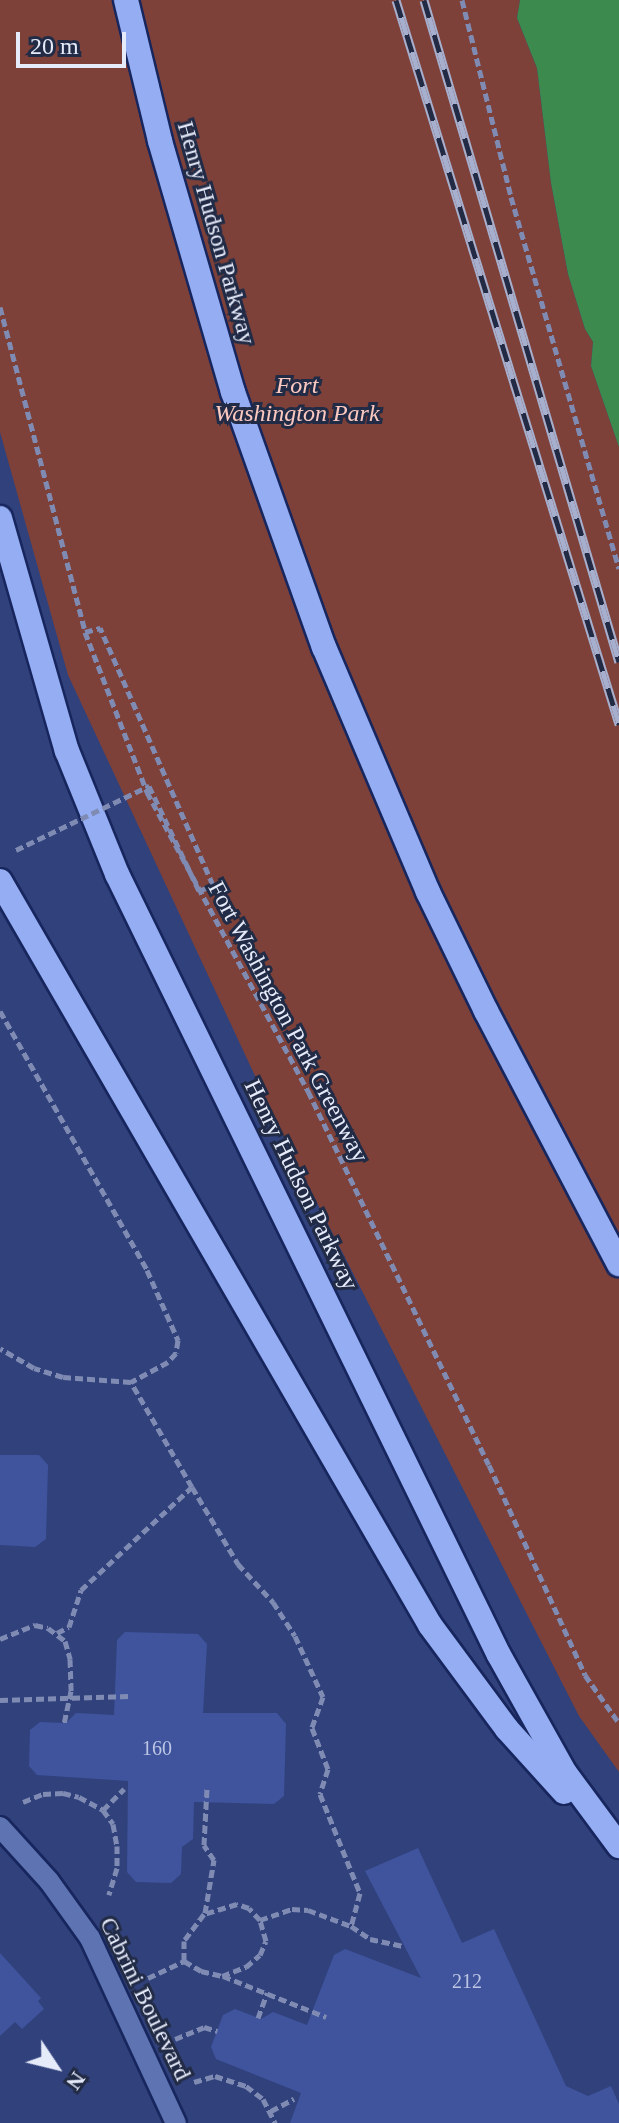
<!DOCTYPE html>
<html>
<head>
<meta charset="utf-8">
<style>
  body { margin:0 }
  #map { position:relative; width:619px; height:2123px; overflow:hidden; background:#30417c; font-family:Georgia,serif }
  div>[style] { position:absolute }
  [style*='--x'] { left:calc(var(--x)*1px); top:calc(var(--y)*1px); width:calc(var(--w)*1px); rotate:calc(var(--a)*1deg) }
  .green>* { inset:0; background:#7d4139 }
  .water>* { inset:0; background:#3c8a4e }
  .building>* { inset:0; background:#3f549d }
  .path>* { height:5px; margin-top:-2.5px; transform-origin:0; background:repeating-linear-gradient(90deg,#7f8bb3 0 8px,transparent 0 12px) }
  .roads { filter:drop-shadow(2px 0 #18265e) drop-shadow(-2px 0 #18265e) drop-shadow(0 2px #18265e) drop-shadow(0 -2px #18265e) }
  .street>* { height:20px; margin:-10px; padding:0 10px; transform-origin:10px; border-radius:10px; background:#5d73b2 }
  .highway>* { height:24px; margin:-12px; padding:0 12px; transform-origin:12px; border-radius:12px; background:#94adf3 }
  .rail>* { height:9px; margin-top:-4.5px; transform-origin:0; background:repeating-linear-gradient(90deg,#222b46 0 18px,#a6afce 0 36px); box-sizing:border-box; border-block:2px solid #a6afce }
  .path-bridge>* { height:5px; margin-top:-2.5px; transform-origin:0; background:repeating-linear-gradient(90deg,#7f8bb3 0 8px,transparent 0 12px) }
  span { translate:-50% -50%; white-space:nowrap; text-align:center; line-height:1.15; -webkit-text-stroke:6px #222b46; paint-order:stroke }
  .number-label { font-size:20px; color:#bcc5e3 }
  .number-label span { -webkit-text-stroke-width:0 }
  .street-label { font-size:24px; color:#e6ebfa }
  .park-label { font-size:24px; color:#fcc9c0; font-style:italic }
  .north { position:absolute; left:16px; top:2027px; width:80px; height:80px; -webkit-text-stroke:6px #222b46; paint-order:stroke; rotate:125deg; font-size:22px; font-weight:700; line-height:32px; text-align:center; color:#e6ebfa }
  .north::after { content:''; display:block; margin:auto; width:28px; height:36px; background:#e6ebfa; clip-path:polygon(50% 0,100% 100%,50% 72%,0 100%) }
  .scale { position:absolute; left:16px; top:32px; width:110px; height:36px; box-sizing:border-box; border:4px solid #e6ebfa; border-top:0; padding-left:10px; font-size:24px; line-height:28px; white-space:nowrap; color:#e6ebfa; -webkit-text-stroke:6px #222b46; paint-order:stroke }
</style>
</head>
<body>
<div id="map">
  <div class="green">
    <i style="clip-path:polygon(0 0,520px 0,517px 18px,537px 68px,551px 183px,568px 274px,585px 329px,593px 342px,591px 366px,619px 447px,619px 1772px,579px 1716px,283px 1136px,68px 675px,0 432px)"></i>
  </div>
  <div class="water">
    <i style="clip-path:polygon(520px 0,619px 0,619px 447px,591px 366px,593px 342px,585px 329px,568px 274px,551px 183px,537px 68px,517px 18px)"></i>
  </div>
  <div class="building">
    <i style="clip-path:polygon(0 1455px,39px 1455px,48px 1465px,46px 1539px,35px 1547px,0 1545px)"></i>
    <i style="clip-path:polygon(125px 1632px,198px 1634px,207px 1644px,203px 1713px,277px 1713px,286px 1724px,284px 1796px,274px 1804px,194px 1802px,193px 1839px,182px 1847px,181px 1874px,171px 1883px,136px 1882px,127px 1872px,128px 1781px,37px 1775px,29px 1766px,30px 1730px,40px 1722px,66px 1723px,76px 1713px,114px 1715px,117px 1640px)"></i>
    <i style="clip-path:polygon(418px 1848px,462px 1943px,494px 1929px,566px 2086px,588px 2096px,611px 2086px,619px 2104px,619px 2123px,290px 2123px,301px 2093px,216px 2059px,211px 2047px,223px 2015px,235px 2009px,261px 2019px,273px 2012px,307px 2025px,334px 1955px,345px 1949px,421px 1978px,365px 1871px)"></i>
    <i style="clip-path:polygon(0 1953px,41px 1998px,38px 2001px,44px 2009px,22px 2029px,15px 2022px,0 2036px)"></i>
  </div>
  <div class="path">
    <i style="--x:462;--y:0;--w:203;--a:76"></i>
    <i style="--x:511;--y:197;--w:387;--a:73.8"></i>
    <i style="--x:0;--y:307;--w:336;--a:75.3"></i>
    <i style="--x:85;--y:632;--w:172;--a:68.8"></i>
    <i style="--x:147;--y:792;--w:340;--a:61.7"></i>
    <i style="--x:308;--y:1091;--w:415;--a:64.2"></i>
    <i style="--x:489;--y:1465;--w:231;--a:65.4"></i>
    <i style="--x:585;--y:1675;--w:59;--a:54.7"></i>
    <i style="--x:85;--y:632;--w:16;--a:-15"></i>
    <i style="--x:0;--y:1011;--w:298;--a:60.4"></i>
    <i style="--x:147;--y:1270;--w:77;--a:66.1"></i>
    <i style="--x:178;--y:1340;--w:13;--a:99"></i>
    <i style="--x:176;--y:1353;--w:12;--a:132"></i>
    <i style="--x:168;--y:1362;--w:42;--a:151.6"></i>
    <i style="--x:131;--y:1382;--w:68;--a:-175.8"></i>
    <i style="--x:63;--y:1377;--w:30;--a:-163"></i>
    <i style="--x:34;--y:1368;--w:39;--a:-150"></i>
    <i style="--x:192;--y:1487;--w:90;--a:59.1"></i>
    <i style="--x:238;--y:1564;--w:52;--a:47.4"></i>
    <i style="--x:273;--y:1602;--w:40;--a:57.1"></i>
    <i style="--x:295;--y:1636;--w:67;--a:65.3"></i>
    <i style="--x:323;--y:1697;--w:33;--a:110"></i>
    <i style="--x:312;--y:1728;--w:44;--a:68.7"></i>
    <i style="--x:328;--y:1769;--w:26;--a:108"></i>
    <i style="--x:320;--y:1794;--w:107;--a:68"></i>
    <i style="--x:360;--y:1893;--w:34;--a:105"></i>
    <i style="--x:351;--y:1926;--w:23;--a:34"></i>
    <i style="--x:370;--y:1939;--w:35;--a:12"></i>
    <i style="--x:57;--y:1633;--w:13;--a:-27"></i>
    <i style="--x:69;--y:1627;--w:39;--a:-72"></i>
    <i style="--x:81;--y:1590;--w:151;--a:-42.9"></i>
    <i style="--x:192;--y:1487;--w:121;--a:-120.2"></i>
    <i style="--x:0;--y:1639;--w:38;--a:-22"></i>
    <i style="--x:35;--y:1625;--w:13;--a:13"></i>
    <i style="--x:48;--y:1628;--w:21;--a:37"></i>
    <i style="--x:65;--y:1641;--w:19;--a:74"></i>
    <i style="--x:70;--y:1659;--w:32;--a:88"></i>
    <i style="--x:71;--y:1691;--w:33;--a:102"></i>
    <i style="--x:0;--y:1700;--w:129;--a:-1.8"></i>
    <i style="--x:23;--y:1802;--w:22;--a:-22"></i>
    <i style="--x:43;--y:1794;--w:20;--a:-3"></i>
    <i style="--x:63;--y:1793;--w:16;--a:14"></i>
    <i style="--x:79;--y:1797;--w:27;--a:28"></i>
    <i style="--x:103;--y:1810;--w:17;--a:54"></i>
    <i style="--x:113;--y:1824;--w:22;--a:80"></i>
    <i style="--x:117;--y:1846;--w:22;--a:90"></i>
    <i style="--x:117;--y:1868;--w:28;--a:107"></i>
    <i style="--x:103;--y:1810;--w:30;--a:-45"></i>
    <i style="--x:205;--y:1913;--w:54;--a:-80.4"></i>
    <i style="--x:214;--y:1860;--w:18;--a:-124"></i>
    <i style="--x:204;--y:1845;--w:57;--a:-87"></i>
    <i style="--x:260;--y:1920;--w:34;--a:-19"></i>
    <i style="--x:292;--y:1909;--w:16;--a:4"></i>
    <i style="--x:308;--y:1910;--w:46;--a:20.4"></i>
    <i style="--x:223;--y:1976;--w:111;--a:21.7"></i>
    <i style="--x:148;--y:1978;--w:40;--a:-25"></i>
    <i style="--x:184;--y:1961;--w:20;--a:30"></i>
    <i style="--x:201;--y:1971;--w:22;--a:13"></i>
    <i style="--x:222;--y:1976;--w:26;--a:-21"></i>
    <i style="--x:246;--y:1967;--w:18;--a:-41"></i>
    <i style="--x:260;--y:1955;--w:15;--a:-67"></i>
    <i style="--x:266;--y:1941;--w:22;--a:-106"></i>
    <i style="--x:260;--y:1920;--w:16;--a:-133"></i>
    <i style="--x:249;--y:1908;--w:13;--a:-162"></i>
    <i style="--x:237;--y:1904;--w:34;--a:163"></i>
    <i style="--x:204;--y:1914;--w:34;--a:127"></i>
    <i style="--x:184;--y:1941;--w:20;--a:90"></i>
    <i style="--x:258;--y:2018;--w:27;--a:-70"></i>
    <i style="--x:175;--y:2039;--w:31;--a:-22"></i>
    <i style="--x:204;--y:2027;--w:14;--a:17"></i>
    <i style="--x:194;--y:2082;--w:22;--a:-16"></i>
    <i style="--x:215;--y:2076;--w:33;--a:18"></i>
    <i style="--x:246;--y:2086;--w:21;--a:37"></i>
    <i style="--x:263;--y:2099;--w:27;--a:63"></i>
    <i style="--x:271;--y:2111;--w:26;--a:-28"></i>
  </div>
  <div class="roads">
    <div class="street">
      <i style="--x:0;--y:1827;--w:73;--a:47.8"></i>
      <i style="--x:49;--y:1881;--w:70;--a:54.3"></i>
      <i style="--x:90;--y:1938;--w:204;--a:65.1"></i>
    </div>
    <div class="highway">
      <i style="--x:126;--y:0;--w:145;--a:76.4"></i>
      <i style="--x:160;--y:141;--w:261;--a:73.8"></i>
      <i style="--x:233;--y:392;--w:271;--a:70.4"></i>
      <i style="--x:324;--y:647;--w:266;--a:67"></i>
      <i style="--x:428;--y:892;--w:132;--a:64"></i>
      <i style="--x:486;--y:1011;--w:286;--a:62.3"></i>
      <i style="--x:0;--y:518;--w:242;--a:74"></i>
      <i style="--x:67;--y:751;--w:133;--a:67.9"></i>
      <i style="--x:117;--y:874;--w:869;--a:63.94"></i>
      <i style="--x:499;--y:1655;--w:135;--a:60.8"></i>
      <i style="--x:565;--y:1773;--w:91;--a:53.5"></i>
      <i style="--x:0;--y:881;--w:859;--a:59.97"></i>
      <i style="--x:430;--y:1625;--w:129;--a:53.5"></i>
      <i style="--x:507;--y:1729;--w:85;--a:47.9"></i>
    </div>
  </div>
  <div class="rail">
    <i style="--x:396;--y:0;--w:758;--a:72.88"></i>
    <i style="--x:424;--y:0;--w:690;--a:73.59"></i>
  </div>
  <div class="path-bridge">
    <i style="--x:16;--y:850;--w:148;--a:-25.7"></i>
    <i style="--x:149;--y:786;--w:116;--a:64.5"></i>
    <i style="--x:199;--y:891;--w:15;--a:-23"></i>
    <i style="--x:213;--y:885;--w:281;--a:-113.7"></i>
  </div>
  <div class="number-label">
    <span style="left:157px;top:1748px">160</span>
    <span style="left:467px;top:1981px">212</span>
  </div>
  <div class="street-label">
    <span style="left:216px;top:233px;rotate:74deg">Henry Hudson Parkway</span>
    <span style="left:288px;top:1022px;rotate:62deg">Fort Washington Park Greenway</span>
    <span style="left:301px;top:1185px;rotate:64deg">Henry Hudson Parkway</span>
    <span style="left:145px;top:1999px;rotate:64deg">Cabrini Boulevard</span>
  </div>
  <div class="park-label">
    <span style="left:297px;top:400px">Fort<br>Washington Park</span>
  </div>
  <div class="north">N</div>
  <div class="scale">20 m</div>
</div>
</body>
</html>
